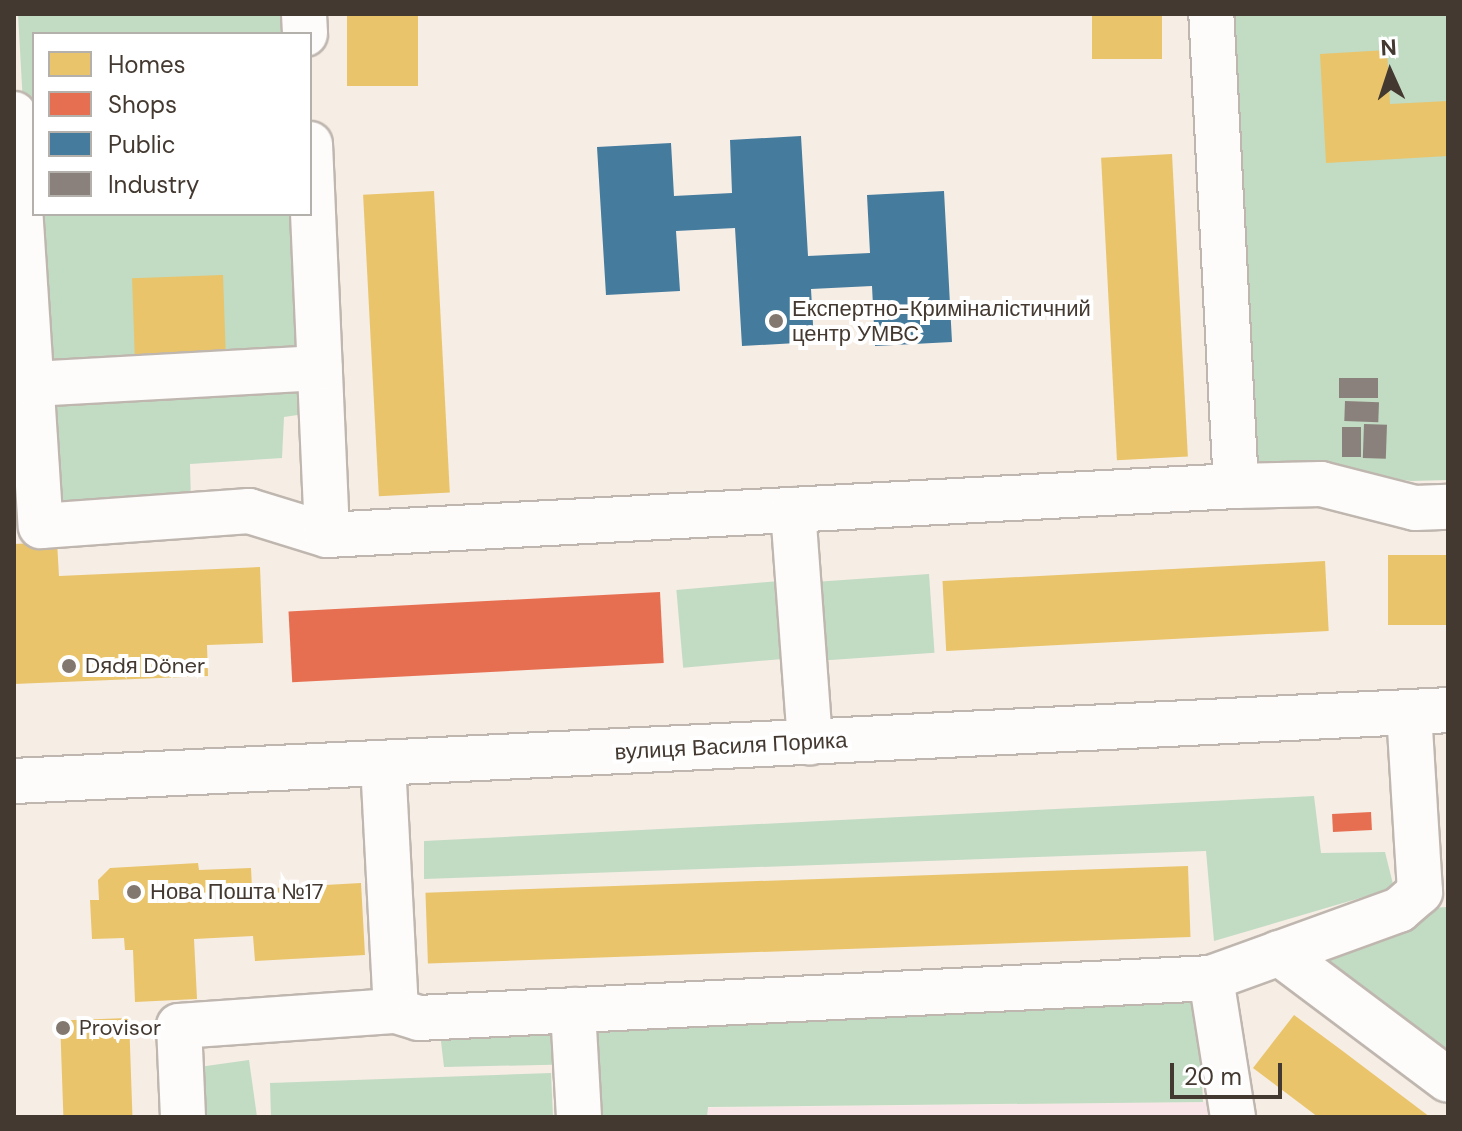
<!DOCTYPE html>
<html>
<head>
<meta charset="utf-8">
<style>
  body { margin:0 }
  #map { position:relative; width:1462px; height:1131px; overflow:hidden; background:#f6ede5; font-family:"DM Sans",sans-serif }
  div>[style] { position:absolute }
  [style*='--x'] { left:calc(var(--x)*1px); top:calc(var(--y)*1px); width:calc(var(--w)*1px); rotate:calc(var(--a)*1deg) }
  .education>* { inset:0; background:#f7e5e7 }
  .green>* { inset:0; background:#c2dbc3; transform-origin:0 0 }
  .homes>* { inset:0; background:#e9c46a; transform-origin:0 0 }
  .shops>* { inset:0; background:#e76f51; transform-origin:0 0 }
  .public>* { inset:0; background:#457b9d }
  .industry>* { inset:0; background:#8a817c; transform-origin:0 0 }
  .roads { filter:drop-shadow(2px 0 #bfb7af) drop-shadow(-2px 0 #bfb7af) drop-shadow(0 2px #bfb7af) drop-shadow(0 -2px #bfb7af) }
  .minor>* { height:44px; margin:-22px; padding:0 22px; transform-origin:22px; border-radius:22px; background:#fefcfb }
  .dots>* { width:22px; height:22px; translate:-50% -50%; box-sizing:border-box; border:4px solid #fff; border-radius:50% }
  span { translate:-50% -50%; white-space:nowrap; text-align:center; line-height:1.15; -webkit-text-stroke:8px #fff; paint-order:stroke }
  .poi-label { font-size:22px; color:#433930 }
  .left { translate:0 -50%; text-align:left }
  .street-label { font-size:22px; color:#433930 }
  .frame { position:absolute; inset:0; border:16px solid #433930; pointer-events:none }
  .legend { position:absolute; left:32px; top:32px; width:280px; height:184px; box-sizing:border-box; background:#fff; border:2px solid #b4b0ac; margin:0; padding:10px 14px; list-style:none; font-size:24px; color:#433930 }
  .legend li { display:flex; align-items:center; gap:16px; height:40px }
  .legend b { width:40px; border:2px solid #b4b0ac }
  .north { position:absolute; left:1350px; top:32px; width:80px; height:80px; -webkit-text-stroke:6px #fff; paint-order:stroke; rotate:357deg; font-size:22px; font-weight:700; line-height:32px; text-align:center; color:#433930 }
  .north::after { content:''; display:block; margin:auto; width:28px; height:36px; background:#433930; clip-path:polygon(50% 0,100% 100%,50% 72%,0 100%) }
  .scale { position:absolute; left:1170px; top:1063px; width:112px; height:36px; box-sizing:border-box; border:4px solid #433930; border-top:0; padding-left:10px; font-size:24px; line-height:28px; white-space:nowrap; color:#433930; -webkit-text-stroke:6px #fff; paint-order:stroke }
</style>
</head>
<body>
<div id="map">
  <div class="education">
    <i style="clip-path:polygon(1203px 1102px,1217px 1103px,1220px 1117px,707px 1117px,707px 1108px)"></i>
  </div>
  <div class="green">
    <i style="clip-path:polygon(18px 14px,291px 14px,292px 34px,34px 34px,34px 214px,302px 214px,311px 413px,284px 417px,282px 458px,190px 464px,191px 503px,46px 516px)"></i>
    <i style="clip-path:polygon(1227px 14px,1448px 14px,1448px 480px,1411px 481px,1252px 460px)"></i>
    <i style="left:929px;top:574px;width:79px;height:115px;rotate:86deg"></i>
    <i style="left:779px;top:581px;width:78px;height:103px;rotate:85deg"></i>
    <i style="clip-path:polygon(1314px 796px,1321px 853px,1385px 852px,1394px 888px,1214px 941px,1206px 851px,424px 879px,424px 841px)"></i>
    <i style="clip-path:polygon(1448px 907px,1448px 1056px,1319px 957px,1404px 933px,1429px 908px)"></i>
    <i style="clip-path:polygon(1198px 995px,1203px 1102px,708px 1107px,707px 1117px,587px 1117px,585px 1064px,444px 1067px,440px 1033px)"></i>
    <i style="left:249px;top:1060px;width:58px;height:56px;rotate:82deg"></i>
    <i style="clip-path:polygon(551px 1073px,553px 1117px,271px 1117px,270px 1083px)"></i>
  </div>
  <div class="homes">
    <i style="left:347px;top:14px;width:71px;height:72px"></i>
    <i style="left:1092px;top:14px;width:70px;height:45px"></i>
    <i style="clip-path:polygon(1387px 50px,1390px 104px,1448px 101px,1448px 156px,1326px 163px,1320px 54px)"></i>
    <i style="left:1172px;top:154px;width:303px;height:71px;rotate:87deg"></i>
    <i style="left:434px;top:191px;width:302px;height:71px;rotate:87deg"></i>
    <i style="left:223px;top:275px;width:82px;height:91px;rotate:88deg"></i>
    <i style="clip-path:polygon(57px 542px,59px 576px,260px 567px,263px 643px,207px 645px,208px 676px,14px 684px,14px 544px)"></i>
    <i style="left:1448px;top:555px;width:70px;height:60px;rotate:90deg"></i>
    <i style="left:1325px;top:561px;width:70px;height:383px;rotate:87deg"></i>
    <i style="clip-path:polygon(198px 863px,199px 870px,251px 868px,252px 889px,361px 883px,365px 955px,255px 961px,253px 936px,194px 939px,197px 999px,135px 1002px,133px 950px,125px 950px,124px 938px,92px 939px,90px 900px,99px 900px,98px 880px,110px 868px)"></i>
    <i style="left:1188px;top:866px;width:71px;height:763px;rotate:88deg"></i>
    <i style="clip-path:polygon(1294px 1015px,1340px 1049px,1430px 1117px,1318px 1117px,1253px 1068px)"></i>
    <i style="left:129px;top:1018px;width:99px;height:69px;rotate:88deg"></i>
  </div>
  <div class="shops">
    <i style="left:660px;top:592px;width:71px;height:372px;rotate:87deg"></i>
    <i style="left:1371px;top:812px;width:18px;height:39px;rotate:87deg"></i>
  </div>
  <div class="public">
    <i style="clip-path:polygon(801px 136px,808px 256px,870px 253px,867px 195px,944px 191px,952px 342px,875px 346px,872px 286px,811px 289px,814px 342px,742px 346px,735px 228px,676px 231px,680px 291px,606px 295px,597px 147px,671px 143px,674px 196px,732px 193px,730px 140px)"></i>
  </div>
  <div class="industry">
    <i style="left:1339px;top:378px;width:39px;height:20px"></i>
    <i style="left:1345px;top:401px;width:34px;height:20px;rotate:2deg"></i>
    <i style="left:1364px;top:424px;width:23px;height:34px;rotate:2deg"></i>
    <i style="left:1342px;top:427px;width:19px;height:30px"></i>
  </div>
  <div class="roads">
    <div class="minor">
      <i style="--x:304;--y:14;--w:20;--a:87"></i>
      <i style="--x:14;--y:114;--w:413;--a:86.3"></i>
      <i style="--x:41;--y:526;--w:209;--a:-4.1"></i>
      <i style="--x:249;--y:511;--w:82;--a:17.1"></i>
      <i style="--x:310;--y:144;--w:391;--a:87.5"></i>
      <i style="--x:327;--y:535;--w:910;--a:-3.09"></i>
      <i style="--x:1236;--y:486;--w:473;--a:-93"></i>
      <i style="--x:32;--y:384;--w:288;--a:-3.2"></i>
      <i style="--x:1236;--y:486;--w:85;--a:-1.3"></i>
      <i style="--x:1321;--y:484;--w:97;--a:14.3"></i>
      <i style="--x:1415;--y:508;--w:33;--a:-2"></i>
      <i style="--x:793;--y:510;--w:233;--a:85.8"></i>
      <i style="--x:383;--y:763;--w:248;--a:87"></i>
      <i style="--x:14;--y:781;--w:1436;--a:-2.83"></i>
      <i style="--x:1279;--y:953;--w:211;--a:36.9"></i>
      <i style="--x:573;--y:1010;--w:107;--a:86.8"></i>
      <i style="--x:183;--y:1117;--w:91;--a:-92.5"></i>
      <i style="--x:179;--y:1026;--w:218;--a:-4"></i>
      <i style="--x:396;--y:1011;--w:24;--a:17"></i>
      <i style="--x:419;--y:1018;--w:793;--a:-2.89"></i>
      <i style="--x:1233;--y:1117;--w:141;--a:-99"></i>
      <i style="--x:1211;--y:978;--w:200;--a:-19.9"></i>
      <i style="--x:1399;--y:910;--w:28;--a:-41"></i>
      <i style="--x:1420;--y:892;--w:180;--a:-93.5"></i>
    </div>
  </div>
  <div class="dots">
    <i style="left:776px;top:321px;background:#82786f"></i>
    <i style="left:69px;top:666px;background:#82786f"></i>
    <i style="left:134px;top:892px;background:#82786f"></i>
    <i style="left:63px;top:1028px;background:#82786f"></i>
  </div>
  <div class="poi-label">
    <span class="left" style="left:792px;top:321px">Експертно-Криміналістичний<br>центр УМВС</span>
    <span class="left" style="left:85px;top:666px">Dяdя Döner</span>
    <span class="left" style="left:150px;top:892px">Нова Пошта №17</span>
    <span class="left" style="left:79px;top:1028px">Provisor</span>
  </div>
  <div class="street-label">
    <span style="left:731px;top:746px;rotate:-3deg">вулиця Василя Порика</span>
  </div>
  <div class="frame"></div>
  <ul class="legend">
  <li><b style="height:22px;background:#e9c46a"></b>Homes</li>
  <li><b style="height:22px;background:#e76f51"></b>Shops</li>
  <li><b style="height:22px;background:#457b9d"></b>Public</li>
  <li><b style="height:22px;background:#8a817c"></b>Industry</li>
  </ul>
  <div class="north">N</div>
  <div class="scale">20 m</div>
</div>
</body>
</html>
